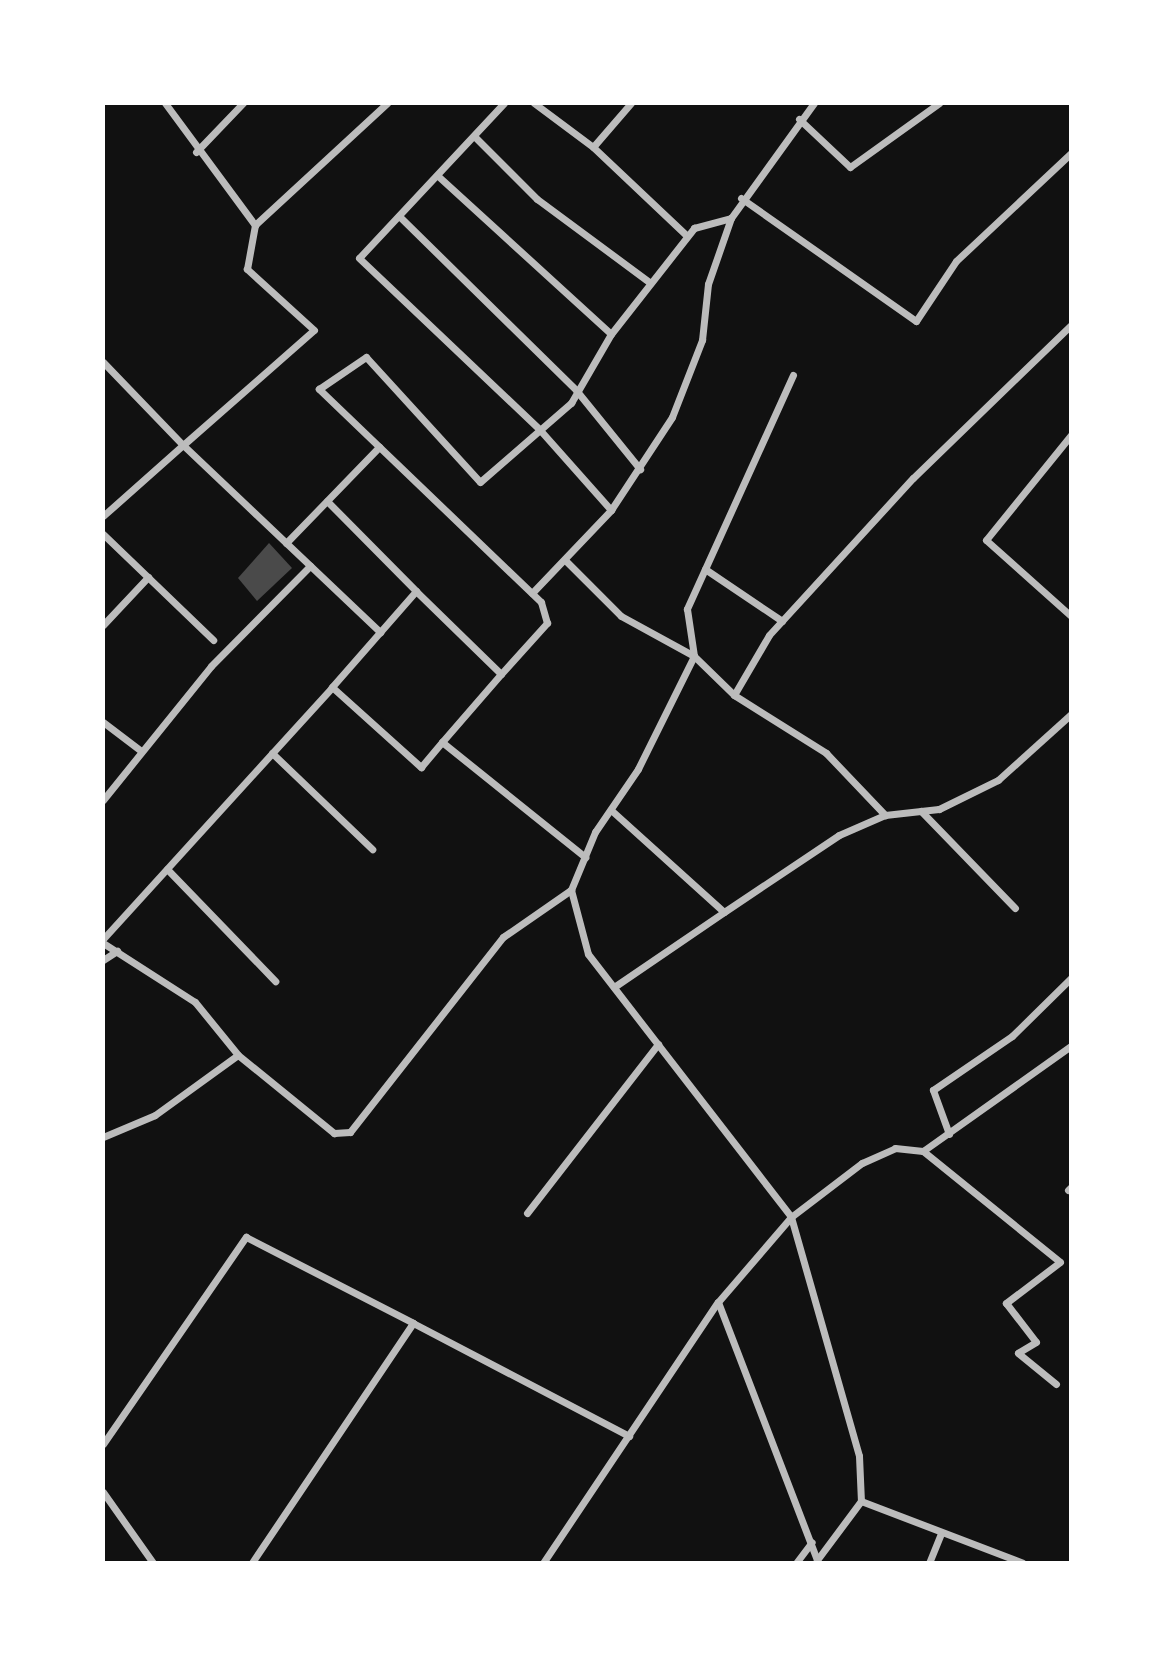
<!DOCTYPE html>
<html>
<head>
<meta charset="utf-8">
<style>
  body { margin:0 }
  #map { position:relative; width:1174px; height:1666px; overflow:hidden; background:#111; font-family:"PT Sans Narrow",sans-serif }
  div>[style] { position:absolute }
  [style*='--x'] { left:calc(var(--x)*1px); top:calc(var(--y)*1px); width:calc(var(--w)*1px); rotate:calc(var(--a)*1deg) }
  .building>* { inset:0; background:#4a4a4a }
  .minor>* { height:7px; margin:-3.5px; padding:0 3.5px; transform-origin:3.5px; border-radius:3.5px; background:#bcbcbc }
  span { translate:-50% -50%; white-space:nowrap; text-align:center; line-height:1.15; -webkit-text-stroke:7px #fff; paint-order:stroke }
  .frame { position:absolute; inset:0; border:105px solid #fff; pointer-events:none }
</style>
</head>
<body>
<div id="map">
  <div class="building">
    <i style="clip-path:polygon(269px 543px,292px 568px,257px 601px,238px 578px)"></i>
  </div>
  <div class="minor">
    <i style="--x:165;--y:103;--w:152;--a:53.6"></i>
    <i style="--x:504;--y:103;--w:212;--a:133.1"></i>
    <i style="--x:359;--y:258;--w:250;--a:43.5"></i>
    <i style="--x:540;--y:430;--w:107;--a:48.4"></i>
    <i style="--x:534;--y:103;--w:74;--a:36.7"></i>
    <i style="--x:631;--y:103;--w:58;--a:130.8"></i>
    <i style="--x:593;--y:147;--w:129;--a:43.4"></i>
    <i style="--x:799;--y:119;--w:70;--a:43.3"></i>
    <i style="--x:850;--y:167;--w:110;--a:-35.7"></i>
    <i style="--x:474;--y:136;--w:89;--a:45"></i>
    <i style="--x:537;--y:199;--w:138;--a:36.5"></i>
    <i style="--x:196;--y:152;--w:68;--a:-46.2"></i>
    <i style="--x:438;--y:176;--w:234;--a:42.4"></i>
    <i style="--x:741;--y:198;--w:214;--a:35.1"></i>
    <i style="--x:916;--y:321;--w:72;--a:-56.3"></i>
    <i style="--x:956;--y:261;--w:158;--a:-43.2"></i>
    <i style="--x:399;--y:216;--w:248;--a:44.5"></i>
    <i style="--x:576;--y:390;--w:102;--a:51"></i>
    <i style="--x:103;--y:362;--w:115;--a:46.1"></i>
    <i style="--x:183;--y:445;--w:174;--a:-41.3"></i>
    <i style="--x:314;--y:330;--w:91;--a:-137.7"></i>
    <i style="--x:247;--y:269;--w:45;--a:-79.7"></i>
    <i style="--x:255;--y:225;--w:180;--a:-42.7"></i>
    <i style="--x:793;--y:375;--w:257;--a:114.4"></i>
    <i style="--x:687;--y:609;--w:48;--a:81.5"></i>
    <i style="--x:694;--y:656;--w:126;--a:116.4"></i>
    <i style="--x:638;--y:769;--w:76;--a:124.3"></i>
    <i style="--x:595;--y:832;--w:63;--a:112.5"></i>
    <i style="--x:571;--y:890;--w:66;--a:75.1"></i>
    <i style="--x:588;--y:954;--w:332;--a:52.3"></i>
    <i style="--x:791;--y:1217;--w:248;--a:74.1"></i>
    <i style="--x:859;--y:1456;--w:45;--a:87.5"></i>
    <i style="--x:861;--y:1501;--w:173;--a:20.9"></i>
    <i style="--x:1071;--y:435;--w:135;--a:129"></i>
    <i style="--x:986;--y:540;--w:114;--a:41.8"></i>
    <i style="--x:327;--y:501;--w:127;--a:45.3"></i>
    <i style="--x:103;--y:516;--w:107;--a:-41.6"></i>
    <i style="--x:183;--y:445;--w:272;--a:43.5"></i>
    <i style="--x:103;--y:534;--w:153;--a:43.9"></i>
    <i style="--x:286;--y:543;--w:134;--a:-45.9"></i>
    <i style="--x:565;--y:560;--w:79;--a:45"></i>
    <i style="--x:621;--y:616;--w:83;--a:28.7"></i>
    <i style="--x:694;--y:656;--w:56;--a:44.3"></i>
    <i style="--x:734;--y:695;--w:109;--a:32.2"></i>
    <i style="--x:826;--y:753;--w:86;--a:46.4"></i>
    <i style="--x:705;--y:569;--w:93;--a:34"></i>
    <i style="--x:532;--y:593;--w:115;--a:-46.4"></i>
    <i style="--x:611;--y:510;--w:111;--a:-56.7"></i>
    <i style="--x:672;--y:417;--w:83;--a:-68.7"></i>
    <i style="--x:702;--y:340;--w:56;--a:-83.9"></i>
    <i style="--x:708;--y:284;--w:70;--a:-70.8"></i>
    <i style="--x:731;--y:218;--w:142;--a:-54.2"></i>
    <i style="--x:103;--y:625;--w:66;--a:-46.8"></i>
    <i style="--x:501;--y:674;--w:69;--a:-48"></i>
    <i style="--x:547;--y:623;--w:22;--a:-106"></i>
    <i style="--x:541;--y:602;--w:308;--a:-136.2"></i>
    <i style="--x:319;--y:389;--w:57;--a:-34.2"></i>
    <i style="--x:366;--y:357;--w:169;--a:47.6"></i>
    <i style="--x:480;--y:482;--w:121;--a:-41"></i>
    <i style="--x:571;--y:403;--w:80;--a:-59.9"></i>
    <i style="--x:611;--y:334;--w:135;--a:-51.9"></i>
    <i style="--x:694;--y:228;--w:38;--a:-15"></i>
    <i style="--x:734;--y:695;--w:69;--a:-59.7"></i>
    <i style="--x:769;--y:635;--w:213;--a:-47.5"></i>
    <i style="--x:913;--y:478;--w:220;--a:-44.1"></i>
    <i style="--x:103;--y:722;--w:48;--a:37.3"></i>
    <i style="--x:442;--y:742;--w:90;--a:-49.1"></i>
    <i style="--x:501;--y:674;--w:119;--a:-135.7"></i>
    <i style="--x:416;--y:591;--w:128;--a:131.2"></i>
    <i style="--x:332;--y:687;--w:120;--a:42"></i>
    <i style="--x:421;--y:767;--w:33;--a:-50"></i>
    <i style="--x:442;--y:742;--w:184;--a:38.8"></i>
    <i style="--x:272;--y:753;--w:139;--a:43.8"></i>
    <i style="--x:103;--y:800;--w:172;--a:-51.1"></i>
    <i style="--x:211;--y:666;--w:141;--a:-45.3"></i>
    <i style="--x:611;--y:810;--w:152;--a:42.1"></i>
    <i style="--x:724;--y:912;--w:138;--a:-33.8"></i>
    <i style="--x:839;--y:835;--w:50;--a:-23.5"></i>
    <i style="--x:885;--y:815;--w:54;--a:-6.3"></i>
    <i style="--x:939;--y:809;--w:66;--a:-26.2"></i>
    <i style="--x:998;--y:780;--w:98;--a:-42.1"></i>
    <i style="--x:921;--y:811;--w:135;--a:45.9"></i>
    <i style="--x:167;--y:869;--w:156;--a:46"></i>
    <i style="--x:103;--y:939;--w:341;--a:-47.7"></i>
    <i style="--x:103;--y:943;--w:109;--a:32.7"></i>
    <i style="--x:195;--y:1002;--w:68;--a:50.9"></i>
    <i style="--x:238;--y:1055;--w:124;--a:39.1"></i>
    <i style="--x:334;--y:1133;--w:16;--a:-4"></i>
    <i style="--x:350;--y:1132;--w:248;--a:-51.9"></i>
    <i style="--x:503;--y:937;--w:83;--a:-34.7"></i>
    <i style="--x:103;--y:960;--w:17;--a:-33"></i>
    <i style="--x:614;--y:987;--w:133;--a:-34.3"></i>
    <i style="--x:949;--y:1134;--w:47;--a:-110"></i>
    <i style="--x:933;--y:1090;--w:96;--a:-34.4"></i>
    <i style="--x:1012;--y:1036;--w:83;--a:-44.5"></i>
    <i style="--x:103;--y:1137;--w:56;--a:-22.9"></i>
    <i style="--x:155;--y:1115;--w:102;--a:-35.9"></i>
    <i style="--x:923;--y:1151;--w:176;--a:39"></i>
    <i style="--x:1060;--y:1262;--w:68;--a:142.8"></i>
    <i style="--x:1006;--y:1303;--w:49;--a:52.4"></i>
    <i style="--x:1036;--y:1342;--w:21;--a:149"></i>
    <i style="--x:1018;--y:1353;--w:49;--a:39.2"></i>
    <i style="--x:1068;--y:1190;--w:4;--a:-45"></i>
    <i style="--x:527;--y:1213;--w:214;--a:-52.2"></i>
    <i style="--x:718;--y:1302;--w:280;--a:69"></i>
    <i style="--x:413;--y:1323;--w:244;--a:27.6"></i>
    <i style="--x:103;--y:1444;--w:252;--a:-55.4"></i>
    <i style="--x:246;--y:1237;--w:188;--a:27.2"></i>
    <i style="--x:413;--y:1323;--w:289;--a:123.9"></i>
    <i style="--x:103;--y:1492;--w:87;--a:54.8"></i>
    <i style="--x:817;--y:1560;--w:74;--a:-53.3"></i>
    <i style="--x:543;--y:1563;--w:314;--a:-56.2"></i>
    <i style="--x:718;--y:1302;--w:112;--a:-49.3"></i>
    <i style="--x:791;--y:1217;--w:89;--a:-37.3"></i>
    <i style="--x:862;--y:1163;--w:36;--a:-24"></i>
    <i style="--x:895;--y:1148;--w:28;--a:6"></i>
    <i style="--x:923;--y:1151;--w:181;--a:-35.4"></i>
    <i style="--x:796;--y:1563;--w:26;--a:-53"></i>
    <i style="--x:929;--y:1563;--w:32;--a:-68"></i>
  </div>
  <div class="frame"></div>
</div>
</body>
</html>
